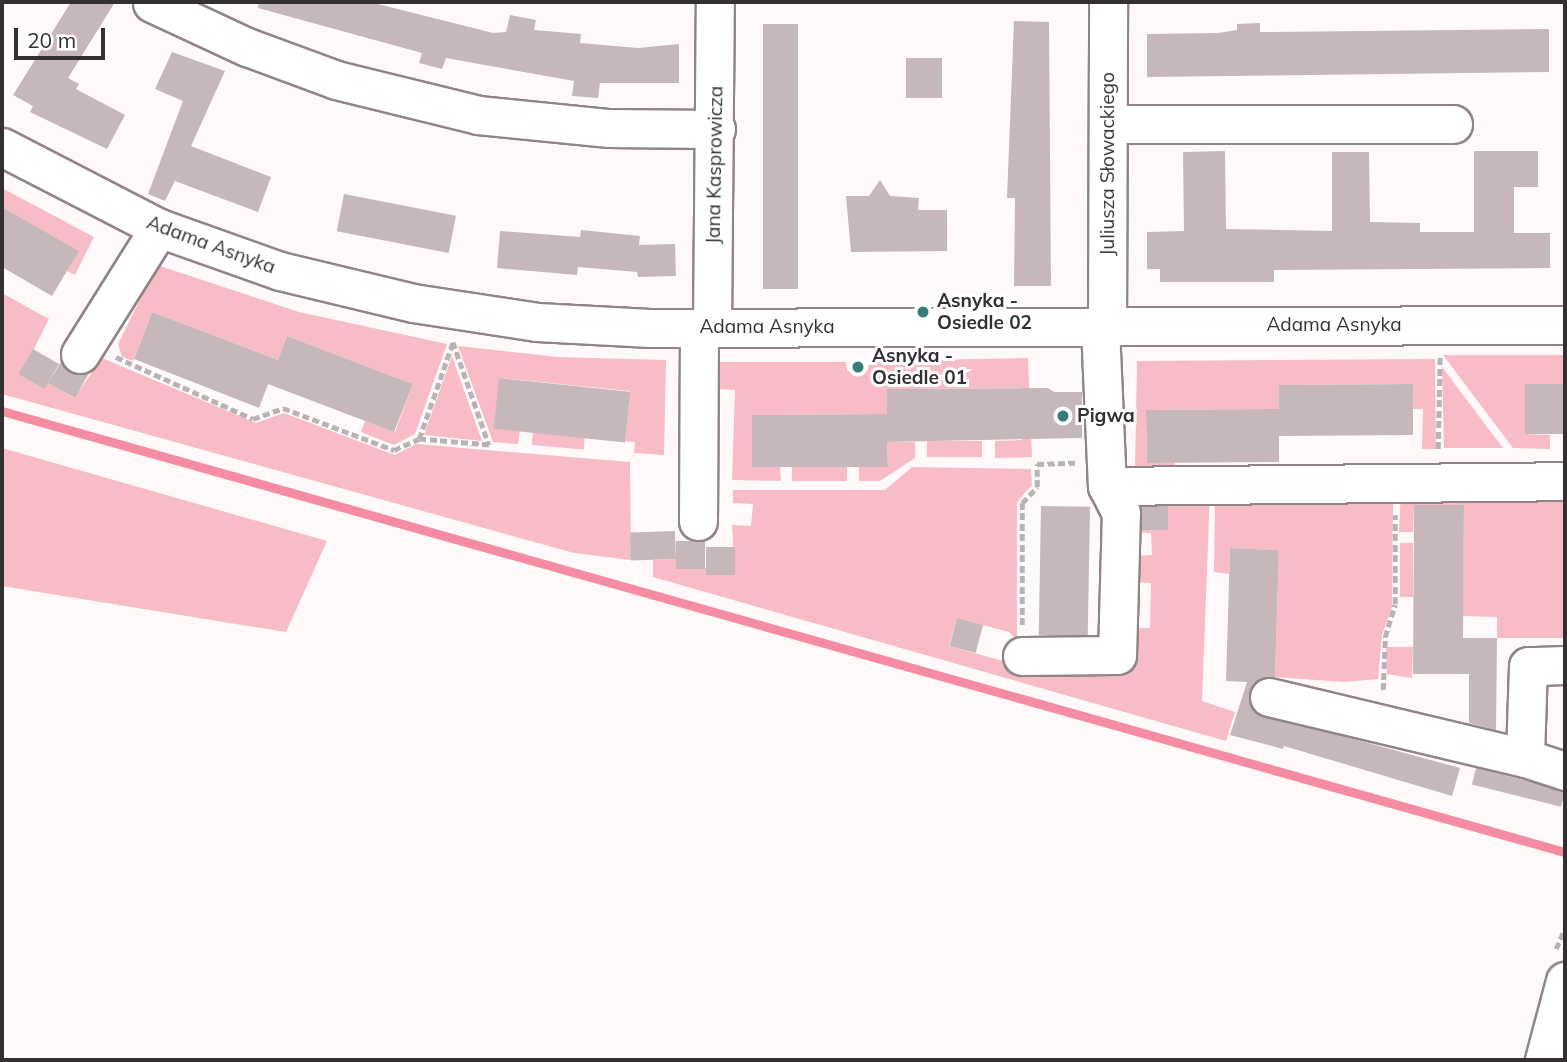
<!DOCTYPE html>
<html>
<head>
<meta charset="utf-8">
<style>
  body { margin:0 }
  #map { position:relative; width:1567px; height:1062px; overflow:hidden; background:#fff9fa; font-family:Mulish,sans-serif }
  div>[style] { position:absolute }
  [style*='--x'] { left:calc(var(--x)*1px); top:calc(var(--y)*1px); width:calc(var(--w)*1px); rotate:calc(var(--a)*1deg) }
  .green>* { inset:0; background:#f8bcc6; transform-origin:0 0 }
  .stream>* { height:9px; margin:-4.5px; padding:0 4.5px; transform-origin:4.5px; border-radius:4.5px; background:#f58ca2 }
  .building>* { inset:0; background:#c6b8ba; transform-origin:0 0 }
  .path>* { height:4.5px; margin-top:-2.25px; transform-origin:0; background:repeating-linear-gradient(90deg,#b8b3b4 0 7px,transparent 0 10.5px) }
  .roads { filter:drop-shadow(2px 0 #918486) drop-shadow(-2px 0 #918486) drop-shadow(0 2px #918486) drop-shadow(0 -2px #918486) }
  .minor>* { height:37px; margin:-18.5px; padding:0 18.5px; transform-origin:18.5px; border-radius:18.5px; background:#fff }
  .dots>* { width:19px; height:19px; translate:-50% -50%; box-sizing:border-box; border:4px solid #fff; border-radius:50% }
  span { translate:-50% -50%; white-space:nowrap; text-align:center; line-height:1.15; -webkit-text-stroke:6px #fff; paint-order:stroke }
  .street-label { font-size:19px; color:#342f30 }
  .poi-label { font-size:19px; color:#342f30; font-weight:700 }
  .left { translate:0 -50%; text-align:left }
  .frame { position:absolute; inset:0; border:4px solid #342f30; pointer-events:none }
  .scale { position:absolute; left:14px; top:28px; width:91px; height:32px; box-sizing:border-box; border:4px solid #342f30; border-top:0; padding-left:9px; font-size:21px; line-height:24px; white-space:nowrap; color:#342f30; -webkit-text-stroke:5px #fff; paint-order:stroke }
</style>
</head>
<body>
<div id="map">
  <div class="green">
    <i style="clip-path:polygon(2px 188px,94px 237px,75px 275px,67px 271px,78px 251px,2px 207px)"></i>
    <i style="clip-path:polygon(157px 265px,299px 312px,447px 344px,415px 434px,394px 445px,361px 432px,365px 421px,395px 432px,413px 384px,287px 336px,278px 360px,152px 312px,133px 361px,122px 357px,118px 344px)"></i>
    <i style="clip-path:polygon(2px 293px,49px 319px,34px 349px,48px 382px,74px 398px,102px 358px,256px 423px,284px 413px,395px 455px,416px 444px,630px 462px,631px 560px,574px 553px,2px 394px)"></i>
    <i style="clip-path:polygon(458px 346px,557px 357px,666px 360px,664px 455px,634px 453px,635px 442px,625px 441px,630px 391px,500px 378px,520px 431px,518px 444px,493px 442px)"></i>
    <i style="clip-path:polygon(1443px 355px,1565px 355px,1565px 384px,1525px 384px,1526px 434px,1550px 435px,1550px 449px,1513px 448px)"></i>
    <i style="clip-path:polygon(452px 356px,482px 441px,424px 435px)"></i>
    <i style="clip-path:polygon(1028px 358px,1032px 457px,995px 458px,995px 441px,1022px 440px,1021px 388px,887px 389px,887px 414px,752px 415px,752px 467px,780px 467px,781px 481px,732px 480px,735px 390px,717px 389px,720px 362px,846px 362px,847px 371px,868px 370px,869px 361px)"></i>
    <i style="clip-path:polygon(1435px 359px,1436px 449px,1422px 449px,1423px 409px,1413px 409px,1412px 384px,1280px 385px,1279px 409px,1146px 410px,1147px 462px,1175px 463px,1175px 468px,1135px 467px,1137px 361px)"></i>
    <i style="clip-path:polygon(1442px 367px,1503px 448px,1444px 448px)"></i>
    <i style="left:533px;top:432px;width:52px;height:13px;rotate:5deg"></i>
    <i style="left:927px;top:441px;width:55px;height:16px"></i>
    <i style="clip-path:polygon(887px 442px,915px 442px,915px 458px,880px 481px,859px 481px,859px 467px,888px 466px)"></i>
    <i style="clip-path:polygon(2px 448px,327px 541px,286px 632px,2px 586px)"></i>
    <i style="left:792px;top:467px;width:55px;height:14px"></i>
    <i style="clip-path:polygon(912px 467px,1031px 469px,1032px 485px,1017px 502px,1017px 640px,1009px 632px,957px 618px,949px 646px,1039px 671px,1126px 675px,1128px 633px,1132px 628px,1150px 628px,1151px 583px,1134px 582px,1135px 556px,1152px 555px,1151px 533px,1133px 532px,1135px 502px,1210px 492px,1202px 701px,1235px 712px,1226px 741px,653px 577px,653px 560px,676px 559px,677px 569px,706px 568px,706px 575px,735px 574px,732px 525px,751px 526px,753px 504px,733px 503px,733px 490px,885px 490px)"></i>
    <i style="clip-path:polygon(1565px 487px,1565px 638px,1497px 638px,1497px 617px,1463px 616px,1464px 505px,1414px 505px,1413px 532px,1399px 532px,1401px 490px)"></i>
    <i style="clip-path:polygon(1393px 490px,1392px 607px,1382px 635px,1378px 679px,1344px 682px,1275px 677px,1279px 550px,1230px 548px,1229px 574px,1214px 572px,1215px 492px)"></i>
    <i style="left:1413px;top:543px;width:54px;height:13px;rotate:90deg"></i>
    <i style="clip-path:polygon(1386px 647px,1413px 647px,1412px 678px,1387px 674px)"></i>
  </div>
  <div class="stream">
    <i style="--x:2;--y:411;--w:1624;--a:15.76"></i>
  </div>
  <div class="building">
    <i style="clip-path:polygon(71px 2px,115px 2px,68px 78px,79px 84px,76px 89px,125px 115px,107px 149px,30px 112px,33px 106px,13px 95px)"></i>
    <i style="clip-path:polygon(259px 2px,370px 2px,493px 33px,506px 32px,510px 15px,536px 20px,534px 30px,581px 34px,580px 43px,638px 48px,679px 44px,679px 83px,600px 83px,598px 98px,572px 96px,574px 81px,446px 58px,442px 69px,419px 63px,422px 53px,258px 8px)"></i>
    <i style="clip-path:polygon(1014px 21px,1049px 22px,1051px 286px,1014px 286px,1015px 198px,1007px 198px)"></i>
    <i style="clip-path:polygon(1260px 23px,1260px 32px,1549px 29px,1549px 72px,1147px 77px,1147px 34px,1218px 33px,1237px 30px,1237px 24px)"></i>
    <i style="left:763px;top:24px;width:35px;height:265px"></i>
    <i style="clip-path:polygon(172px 52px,225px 71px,191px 146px,271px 177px,258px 212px,175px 181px,165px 201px,148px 194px,183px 101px,155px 89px)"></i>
    <i style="left:906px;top:58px;width:36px;height:40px"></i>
    <i style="clip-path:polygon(1225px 151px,1226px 229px,1332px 231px,1332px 152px,1369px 152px,1370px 222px,1420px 223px,1420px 232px,1474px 232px,1474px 151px,1538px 151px,1538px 187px,1514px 187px,1514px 233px,1550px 233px,1550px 268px,1274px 270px,1274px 282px,1160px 282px,1160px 269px,1147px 269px,1147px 232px,1184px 231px,1183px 152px)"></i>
    <i style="clip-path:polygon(880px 180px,890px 196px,919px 198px,918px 210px,947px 210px,947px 251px,851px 252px,846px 196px,869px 196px)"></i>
    <i style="left:344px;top:194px;width:114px;height:38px;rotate:11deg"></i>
    <i style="clip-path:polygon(2px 207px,79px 251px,52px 296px,2px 267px)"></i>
    <i style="clip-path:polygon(581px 230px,640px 236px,639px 245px,675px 244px,676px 276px,638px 277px,637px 272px,578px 267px,577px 275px,497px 268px,500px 231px,580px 237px)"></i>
    <i style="clip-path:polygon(152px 312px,278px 360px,287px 336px,413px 384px,394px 432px,268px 384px,259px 408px,134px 359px)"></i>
    <i style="left:33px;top:349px;width:30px;height:29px;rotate:30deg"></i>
    <i style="clip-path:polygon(61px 362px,69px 372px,89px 373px,75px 398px,48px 383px)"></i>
    <i style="left:499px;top:378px;width:132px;height:51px;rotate:6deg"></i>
    <i style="clip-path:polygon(1413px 384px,1413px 435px,1279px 436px,1279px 462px,1147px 463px,1146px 410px,1279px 409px,1279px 385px)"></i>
    <i style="left:1525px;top:384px;width:40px;height:50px"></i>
    <i style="clip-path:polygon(1048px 388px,1054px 392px,1082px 392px,1082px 438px,887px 442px,888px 467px,752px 467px,752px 415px,887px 414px,887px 389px)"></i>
    <i style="clip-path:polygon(1414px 505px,1464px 505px,1463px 638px,1497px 638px,1496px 730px,1469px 723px,1469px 674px,1413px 674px)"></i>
    <i style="left:1041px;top:506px;width:49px;height:129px;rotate:1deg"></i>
    <i style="left:1168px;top:506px;width:24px;height:26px;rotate:90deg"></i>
    <i style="left:675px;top:531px;width:28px;height:45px;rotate:88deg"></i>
    <i style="left:676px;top:541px;width:29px;height:28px"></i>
    <i style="left:706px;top:547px;width:29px;height:28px"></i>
    <i style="clip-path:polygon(1230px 548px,1279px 550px,1275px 677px,1253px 683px,1249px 702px,1254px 712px,1460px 768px,1452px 796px,1284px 746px,1283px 749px,1230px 735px,1247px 682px,1226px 681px)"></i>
    <i style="left:957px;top:618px;width:27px;height:29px;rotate:15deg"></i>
    <i style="left:1476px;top:768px;width:92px;height:17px;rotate:14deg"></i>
  </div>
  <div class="path">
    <i style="--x:453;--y:342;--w:109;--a:70.7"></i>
    <i style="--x:489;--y:445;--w:70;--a:-175.1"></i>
    <i style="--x:419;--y:439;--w:103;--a:-70.7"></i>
    <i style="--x:116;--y:357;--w:150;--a:24.3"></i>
    <i style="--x:253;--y:419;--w:32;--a:-20"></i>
    <i style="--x:283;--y:408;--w:119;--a:20.7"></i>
    <i style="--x:394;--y:450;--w:27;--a:-24"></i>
    <i style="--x:1438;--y:449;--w:92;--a:-88.8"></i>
    <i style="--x:1022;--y:625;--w:122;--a:-90"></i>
    <i style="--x:1022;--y:503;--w:22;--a:-47"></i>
    <i style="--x:1037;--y:487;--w:23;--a:-90"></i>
    <i style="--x:1037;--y:464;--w:38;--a:-2"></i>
    <i style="--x:1383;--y:690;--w:53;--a:-87.8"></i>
    <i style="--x:1385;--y:637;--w:34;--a:-73"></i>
    <i style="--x:1395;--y:604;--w:89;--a:-90"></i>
    <i style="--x:1556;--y:949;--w:23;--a:-67"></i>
  </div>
  <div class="roads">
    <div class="minor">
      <i style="--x:152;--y:3;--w:105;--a:24.9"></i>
      <i style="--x:247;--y:47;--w:95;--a:20.3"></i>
      <i style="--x:336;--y:80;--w:146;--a:13.8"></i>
      <i style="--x:478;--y:115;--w:132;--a:5.7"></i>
      <i style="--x:609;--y:128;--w:107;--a:0.5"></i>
      <i style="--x:1109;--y:124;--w:344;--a:0"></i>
      <i style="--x:2;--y:147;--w:177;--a:27.3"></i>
      <i style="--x:159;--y:228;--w:128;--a:19.6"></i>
      <i style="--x:280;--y:271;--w:137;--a:13.5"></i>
      <i style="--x:413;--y:303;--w:125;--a:8.7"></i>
      <i style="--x:537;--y:322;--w:113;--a:3"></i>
      <i style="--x:650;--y:328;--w:915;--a:-0.19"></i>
      <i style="--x:1100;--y:327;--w:159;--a:87.5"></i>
      <i style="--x:1107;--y:486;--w:458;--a:-0.6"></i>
      <i style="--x:1107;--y:327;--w:325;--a:-89.8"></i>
      <i style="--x:712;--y:328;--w:326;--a:-89.5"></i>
      <i style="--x:80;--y:354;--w:149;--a:-57.9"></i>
      <i style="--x:698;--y:521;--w:193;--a:-89.7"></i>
      <i style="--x:1022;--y:656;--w:95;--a:-0.6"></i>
      <i style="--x:1117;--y:655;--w:142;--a:-88.4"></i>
      <i style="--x:1121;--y:513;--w:30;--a:-117"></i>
      <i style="--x:1565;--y:665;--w:37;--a:178"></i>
      <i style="--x:1528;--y:666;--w:92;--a:91.9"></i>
      <i style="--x:1525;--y:758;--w:42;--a:18"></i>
      <i style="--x:1269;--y:697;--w:263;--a:13.4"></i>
      <i style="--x:1544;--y:1060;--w:82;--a:-75.1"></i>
    </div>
  </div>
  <div class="dots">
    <i style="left:923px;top:312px;background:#367d77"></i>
    <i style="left:858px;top:367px;background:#367d77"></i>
    <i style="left:1063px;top:416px;background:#367d77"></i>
  </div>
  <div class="street-label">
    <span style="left:1108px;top:164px;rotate:-90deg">Juliusza Słowackiego</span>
    <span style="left:715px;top:165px;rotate:-89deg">Jana Kasprowicza</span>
    <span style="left:211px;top:245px;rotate:20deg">Adama Asnyka</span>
    <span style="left:1334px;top:325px">Adama Asnyka</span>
    <span style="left:767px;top:327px">Adama Asnyka</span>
  </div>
  <div class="poi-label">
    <span class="left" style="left:937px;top:312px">Asnyka -<br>Osiedle 02</span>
    <span class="left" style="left:872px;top:367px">Asnyka -<br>Osiedle 01</span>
    <span class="left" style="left:1077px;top:416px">Pigwa</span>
  </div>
  <div class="frame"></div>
  <div class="scale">20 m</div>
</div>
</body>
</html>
